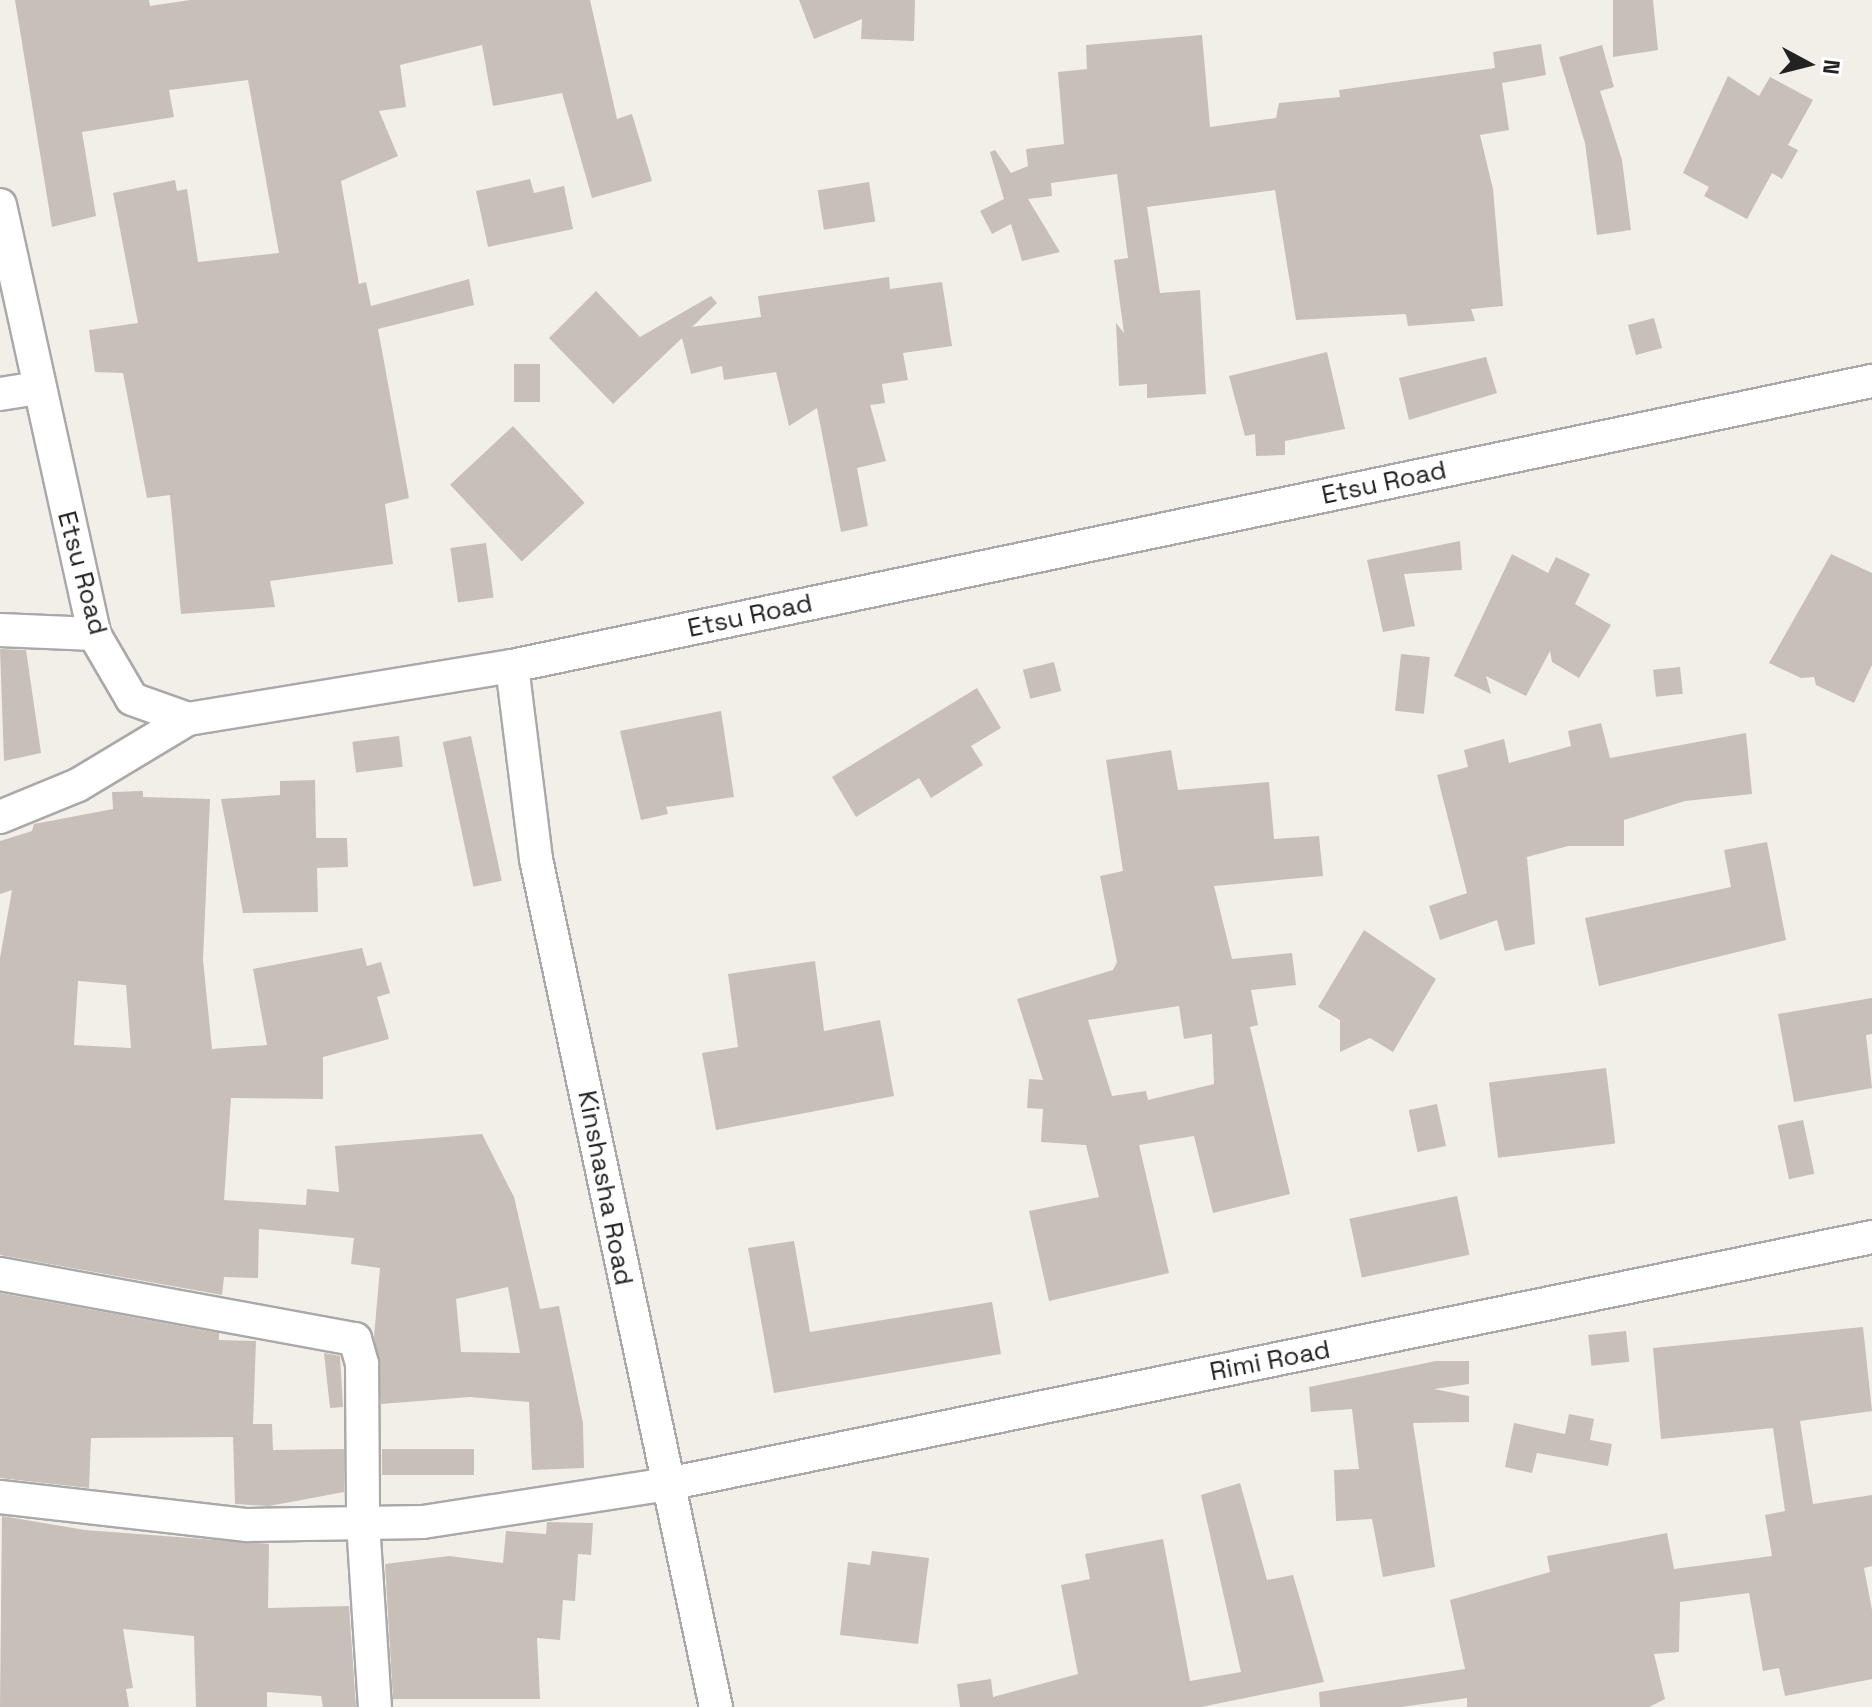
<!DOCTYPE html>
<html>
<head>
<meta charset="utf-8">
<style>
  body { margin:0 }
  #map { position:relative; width:1872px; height:1707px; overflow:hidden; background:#f2efe9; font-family:"Space Grotesk",sans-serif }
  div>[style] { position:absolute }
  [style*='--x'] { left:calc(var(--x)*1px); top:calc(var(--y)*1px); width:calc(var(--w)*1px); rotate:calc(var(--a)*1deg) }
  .building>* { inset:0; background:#c7bfb8; transform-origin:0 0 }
  .roads { filter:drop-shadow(2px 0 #a9a9a9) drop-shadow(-2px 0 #a9a9a9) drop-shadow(0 2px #a9a9a9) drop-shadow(0 -2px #a9a9a9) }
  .street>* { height:32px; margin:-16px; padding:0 16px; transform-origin:16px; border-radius:16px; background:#fff }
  span { translate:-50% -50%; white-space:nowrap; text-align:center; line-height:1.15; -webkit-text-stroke:6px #fff; paint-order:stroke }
  .street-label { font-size:26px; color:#222 }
  .north { position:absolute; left:1768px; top:24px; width:80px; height:80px; -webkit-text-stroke:6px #fff; paint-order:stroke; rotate:97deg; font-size:22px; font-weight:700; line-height:32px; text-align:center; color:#222 }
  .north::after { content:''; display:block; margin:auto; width:28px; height:36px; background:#222; clip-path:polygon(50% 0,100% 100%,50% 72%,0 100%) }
</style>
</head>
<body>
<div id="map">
  <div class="building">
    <i style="clip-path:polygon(15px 0,149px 0,150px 6px,190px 0,590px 0,617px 119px,632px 114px,652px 181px,592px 198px,562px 93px,493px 106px,482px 45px,400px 65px,406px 107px,379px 111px,398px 156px,341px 181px,359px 284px,366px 282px,371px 306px,469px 279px,474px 305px,378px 329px,409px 498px,385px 504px,393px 564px,270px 581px,275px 607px,181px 614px,170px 495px,147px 498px,123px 373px,95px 372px,89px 330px,138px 323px,113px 193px,175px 180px,177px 191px,187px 189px,198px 262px,279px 253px,248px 80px,169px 90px,174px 117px,82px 132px,96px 216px,52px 227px)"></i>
    <i style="clip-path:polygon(799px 0,915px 0,914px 41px,861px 39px,862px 19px,814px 39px)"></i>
    <i style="clip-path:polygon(1613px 0,1653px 0,1658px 50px,1613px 57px)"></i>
    <i style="clip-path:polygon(1202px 35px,1210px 127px,1276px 118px,1279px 103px,1340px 97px,1339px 90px,1495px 68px,1493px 52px,1541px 44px,1546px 75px,1502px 83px,1509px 130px,1480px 135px,1493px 189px,1503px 306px,1471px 309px,1475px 321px,1408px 326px,1406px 314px,1296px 320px,1275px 190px,1147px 207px,1160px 293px,1200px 290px,1206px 394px,1147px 398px,1147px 384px,1119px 386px,1116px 323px,1124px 333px,1114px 260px,1128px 258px,1117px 174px,1051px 183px,1052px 196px,1028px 199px,1060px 252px,1022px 261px,1011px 224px,992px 234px,980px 211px,1004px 199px,990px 152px,995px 150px,1011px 173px,1028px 166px,1026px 149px,1064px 144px,1058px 72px,1087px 69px,1086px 45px)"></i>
    <i style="clip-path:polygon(1602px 45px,1614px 87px,1600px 91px,1622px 160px,1631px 230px,1597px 235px,1585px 143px,1559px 57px)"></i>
    <i style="clip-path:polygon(1728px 76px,1759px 96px,1770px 77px,1813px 100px,1788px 145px,1798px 150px,1782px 179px,1772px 173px,1747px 219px,1704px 196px,1709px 187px,1683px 173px)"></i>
    <i style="clip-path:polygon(530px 179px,534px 193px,564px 186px,573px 229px,488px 247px,476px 191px)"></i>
    <i style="left:869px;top:182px;width:40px;height:52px;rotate:81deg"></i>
    <i style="clip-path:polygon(889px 277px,890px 289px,942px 282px,952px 346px,903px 353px,908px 380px,882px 384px,885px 403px,870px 405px,886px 461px,857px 468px,868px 526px,841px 532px,817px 408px,789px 426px,776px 372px,724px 380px,722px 366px,691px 374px,682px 338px,613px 404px,549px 338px,596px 291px,640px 337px,711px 296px,717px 303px,692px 327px,761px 317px,758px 296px)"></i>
    <i style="left:1654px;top:318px;width:31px;height:27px;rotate:75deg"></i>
    <i style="clip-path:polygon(1327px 352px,1345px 429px,1285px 441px,1285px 455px,1256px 456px,1255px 434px,1245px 436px,1229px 376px)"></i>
    <i style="clip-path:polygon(1486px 357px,1497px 393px,1409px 420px,1399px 378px)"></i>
    <i style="left:514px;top:364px;width:26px;height:38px"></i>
    <i style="left:513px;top:426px;width:105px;height:86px;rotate:47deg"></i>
    <i style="clip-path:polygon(1460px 541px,1462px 570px,1404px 574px,1415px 626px,1383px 632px,1367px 560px)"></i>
    <i style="left:486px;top:543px;width:55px;height:36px;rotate:82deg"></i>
    <i style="clip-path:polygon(1512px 554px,1548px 573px,1556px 557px,1590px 574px,1575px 604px,1611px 625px,1579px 678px,1552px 662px,1550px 651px,1526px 696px,1486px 676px,1491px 694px,1454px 676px)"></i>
    <i style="clip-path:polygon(1831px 554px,1872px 573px,1872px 665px,1854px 703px,1816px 685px,1814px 677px,1801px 678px,1769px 663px)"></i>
    <i style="clip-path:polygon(0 649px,26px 650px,41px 753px,4px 761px)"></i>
    <i style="left:1401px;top:654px;width:29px;height:57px;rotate:6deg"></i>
    <i style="left:1054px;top:662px;width:30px;height:32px;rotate:76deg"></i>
    <i style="left:1680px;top:667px;width:27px;height:27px;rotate:84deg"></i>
    <i style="clip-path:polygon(977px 688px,1001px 728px,971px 746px,983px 765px,931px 798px,919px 778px,856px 817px,832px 777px)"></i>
    <i style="clip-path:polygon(721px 711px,734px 797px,666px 807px,668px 814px,641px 820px,620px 731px)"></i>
    <i style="clip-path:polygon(1601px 723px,1610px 758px,1746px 733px,1752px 794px,1685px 801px,1624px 820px,1624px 846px,1568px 846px,1527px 857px,1535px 944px,1505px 951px,1497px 920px,1440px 940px,1429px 906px,1467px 893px,1437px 775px,1468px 767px,1464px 750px,1504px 739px,1509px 763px,1571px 746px,1568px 731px)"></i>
    <i style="left:399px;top:736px;width:31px;height:47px;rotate:83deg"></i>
    <i style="left:471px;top:736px;width:148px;height:29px;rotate:78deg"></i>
    <i style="clip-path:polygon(evenodd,1171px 750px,1178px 790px,1269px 782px,1274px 839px,1319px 836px,1323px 876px,1214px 886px,1232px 959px,1292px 953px,1296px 985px,1251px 990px,1258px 1025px,1250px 1027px,1290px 1194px,1213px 1213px,1194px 1136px,1139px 1145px,1169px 1273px,1049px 1301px,1029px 1211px,1099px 1197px,1086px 1145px,1041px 1142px,1043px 1109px,1027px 1108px,1029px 1079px,1043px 1080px,1017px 999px,1113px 970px,1117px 962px,1100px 876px,1123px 871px,1106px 760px,1171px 750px,1179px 1006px,1184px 1039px,1212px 1034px,1214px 1084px,1148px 1100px,1146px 1091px,1112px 1096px,1088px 1020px,1179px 1006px)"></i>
    <i style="clip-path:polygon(315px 780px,316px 838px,347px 838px,348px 867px,317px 868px,318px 912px,243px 913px,221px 799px,280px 795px,280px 781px)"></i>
    <i style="clip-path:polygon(evenodd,143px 791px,143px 797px,210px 799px,203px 960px,212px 1049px,267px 1045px,253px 969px,362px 948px,367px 966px,381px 962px,390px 993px,377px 997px,389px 1039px,323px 1057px,323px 1099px,231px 1098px,224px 1200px,306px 1205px,307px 1189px,339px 1192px,335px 1146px,482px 1134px,514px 1197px,540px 1309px,559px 1306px,583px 1423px,584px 1468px,532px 1470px,529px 1402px,470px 1397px,381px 1404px,374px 1337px,380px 1268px,351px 1264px,354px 1238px,259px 1229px,258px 1278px,224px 1277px,222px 1295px,0 1255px,0 958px,12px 890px,0 894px,0 841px,32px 831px,34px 824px,113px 809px,112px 792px,143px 791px,78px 981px,126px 985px,131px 1048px,74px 1045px,78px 981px,143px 791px,508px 1287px,520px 1353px,461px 1352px,456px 1299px,508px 1287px)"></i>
    <i style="clip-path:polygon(1767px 842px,1786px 940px,1599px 986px,1585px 918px,1731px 887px,1724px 850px)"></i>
    <i style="clip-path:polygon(1364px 930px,1436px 979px,1393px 1052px,1370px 1038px,1340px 1052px,1340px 1020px,1318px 1007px)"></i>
    <i style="clip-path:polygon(815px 961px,824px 1031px,880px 1020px,894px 1096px,716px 1130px,702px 1053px,738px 1047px,728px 974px)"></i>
    <i style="clip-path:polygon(1872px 998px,1872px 1034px,1866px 1035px,1872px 1088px,1794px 1102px,1778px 1014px)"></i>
    <i style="left:1606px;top:1068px;width:76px;height:118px;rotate:83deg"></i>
    <i style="left:1437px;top:1104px;width:43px;height:29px;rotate:78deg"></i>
    <i style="left:1803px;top:1120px;width:55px;height:26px;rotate:78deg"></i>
    <i style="left:1457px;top:1196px;width:60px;height:110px;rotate:78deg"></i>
    <i style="clip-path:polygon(794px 1241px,810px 1332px,992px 1302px,1001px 1354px,774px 1393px,748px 1248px)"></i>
    <i style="clip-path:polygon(0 1293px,219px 1333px,219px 1340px,256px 1341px,253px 1424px,272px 1424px,273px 1450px,344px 1449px,344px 1492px,269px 1506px,235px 1504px,233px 1437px,91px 1438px,89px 1488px,0 1478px)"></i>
    <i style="clip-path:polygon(1863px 1327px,1872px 1411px,1800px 1421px,1813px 1504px,1872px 1495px,1872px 1566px,1864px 1568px,1872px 1610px,1872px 1679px,1785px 1696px,1779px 1668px,1763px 1671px,1749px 1593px,1680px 1602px,1679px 1652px,1654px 1654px,1665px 1699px,1649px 1707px,1467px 1707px,1467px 1698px,1401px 1707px,1320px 1707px,1319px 1692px,1465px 1669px,1450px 1600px,1550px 1572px,1547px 1556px,1667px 1533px,1674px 1569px,1772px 1556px,1765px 1515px,1785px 1511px,1773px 1428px,1661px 1439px,1653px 1348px)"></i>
    <i style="left:1626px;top:1331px;width:31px;height:38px;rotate:84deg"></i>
    <i style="clip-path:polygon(324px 1353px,340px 1356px,343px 1407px,330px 1408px)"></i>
    <i style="clip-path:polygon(1436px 1361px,1469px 1361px,1469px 1384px,1434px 1389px,1469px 1396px,1469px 1422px,1413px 1423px,1435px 1567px,1383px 1577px,1372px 1519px,1336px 1521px,1334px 1470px,1359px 1469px,1352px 1409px,1311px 1412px,1309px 1387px)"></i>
    <i style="clip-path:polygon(1569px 1414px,1594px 1419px,1590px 1440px,1612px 1444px,1608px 1466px,1537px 1453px,1532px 1473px,1505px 1467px,1514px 1423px,1565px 1434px)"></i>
    <i style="left:382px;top:1449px;width:92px;height:26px"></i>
    <i style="clip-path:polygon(1240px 1483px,1267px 1580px,1293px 1575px,1324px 1682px,1201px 1707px,960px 1707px,957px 1684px,991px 1679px,993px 1697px,1078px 1674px,1061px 1585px,1090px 1579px,1085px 1554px,1163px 1539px,1190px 1681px,1241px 1672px,1201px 1495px)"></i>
    <i style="clip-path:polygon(2px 1516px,85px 1530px,269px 1544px,268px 1608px,349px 1606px,356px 1707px,323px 1707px,321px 1696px,267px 1692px,267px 1707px,196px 1707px,194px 1636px,123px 1629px,133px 1688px,126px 1689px,129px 1707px,0 1707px)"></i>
    <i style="clip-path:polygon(547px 1522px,593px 1523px,591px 1555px,578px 1554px,575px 1601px,563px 1600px,560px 1640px,537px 1638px,540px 1699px,393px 1699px,385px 1564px,449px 1556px,503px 1563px,506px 1531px,546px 1534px)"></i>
    <i style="clip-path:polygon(872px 1551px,929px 1558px,918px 1644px,840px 1635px,848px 1562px,870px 1565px)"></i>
  </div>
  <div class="roads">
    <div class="street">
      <i style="--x:0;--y:205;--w:439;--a:77.6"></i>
      <i style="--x:94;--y:634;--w:75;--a:59.7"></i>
      <i style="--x:132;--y:699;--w:59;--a:19.7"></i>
      <i style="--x:188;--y:719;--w:328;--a:-9.3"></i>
      <i style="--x:512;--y:666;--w:1390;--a:-11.84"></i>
      <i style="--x:0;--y:394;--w:37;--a:-9"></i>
      <i style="--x:0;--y:630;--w:94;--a:2.4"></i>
      <i style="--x:512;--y:666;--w:194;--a:82.9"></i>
      <i style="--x:536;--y:859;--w:867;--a:78.02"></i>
      <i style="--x:0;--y:817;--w:84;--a:-22.3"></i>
      <i style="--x:78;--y:785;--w:128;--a:-31"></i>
      <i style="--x:0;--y:1274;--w:361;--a:10.4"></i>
      <i style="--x:355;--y:1339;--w:26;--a:74"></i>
      <i style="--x:362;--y:1364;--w:159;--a:89.6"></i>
      <i style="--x:363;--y:1523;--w:184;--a:86.3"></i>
      <i style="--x:0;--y:1497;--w:249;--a:6.5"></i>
      <i style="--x:247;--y:1525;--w:176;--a:-1"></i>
      <i style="--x:423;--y:1522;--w:248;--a:-8.8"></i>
      <i style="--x:668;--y:1484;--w:1229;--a:-11.59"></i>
    </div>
  </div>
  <div class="street-label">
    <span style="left:1384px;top:483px;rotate:-12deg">Etsu Road</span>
    <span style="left:82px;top:573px;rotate:75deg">Etsu Road</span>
    <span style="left:750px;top:616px;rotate:-12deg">Etsu Road</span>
    <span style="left:605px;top:1188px;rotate:79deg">Kinshasha Road</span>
    <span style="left:1270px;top:1361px;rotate:-11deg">Rimi Road</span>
  </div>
  <div class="north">N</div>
</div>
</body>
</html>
